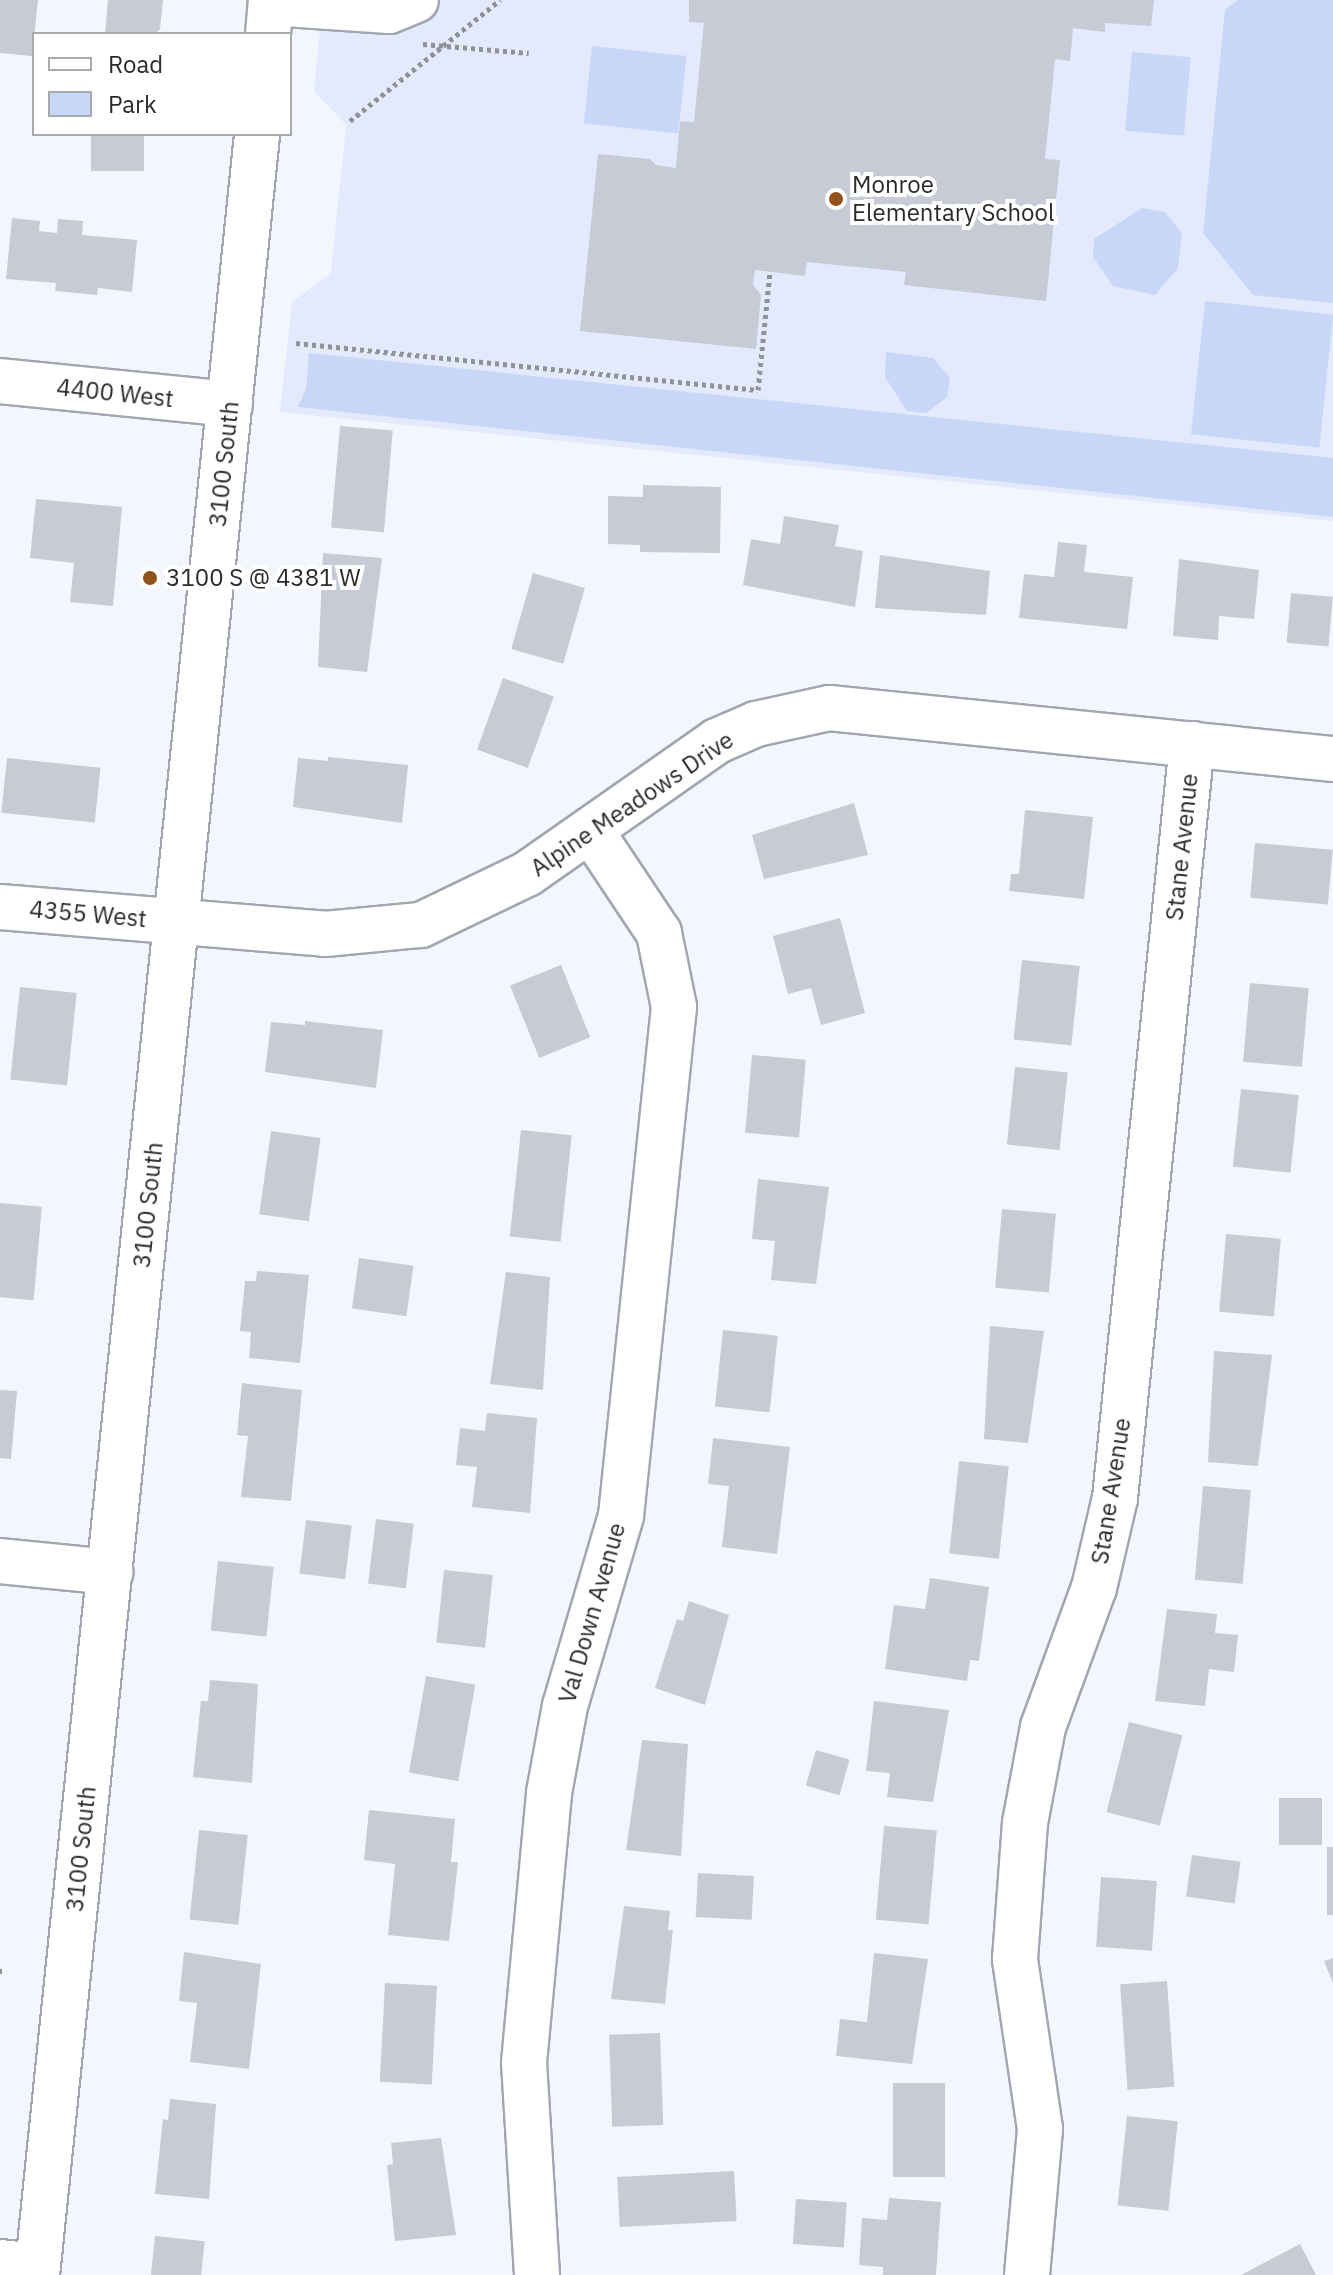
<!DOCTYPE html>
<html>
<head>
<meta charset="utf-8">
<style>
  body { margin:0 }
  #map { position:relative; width:1333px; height:2275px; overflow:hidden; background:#f3f6fd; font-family:"IBM Plex Sans",sans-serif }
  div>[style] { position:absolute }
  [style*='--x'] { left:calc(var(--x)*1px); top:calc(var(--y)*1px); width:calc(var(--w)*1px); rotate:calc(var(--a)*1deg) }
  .built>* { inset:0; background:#e2eafc }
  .green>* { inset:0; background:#c8d7f8; transform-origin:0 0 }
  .building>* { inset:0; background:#c6cbd6; transform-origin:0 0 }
  .path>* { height:5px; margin-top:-2.5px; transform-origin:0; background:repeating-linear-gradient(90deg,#909298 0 4px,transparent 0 8px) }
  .roads { filter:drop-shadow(2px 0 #a1a6b1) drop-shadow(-2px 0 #a1a6b1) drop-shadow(0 2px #a1a6b1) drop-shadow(0 -2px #a1a6b1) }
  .minor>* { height:44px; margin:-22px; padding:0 22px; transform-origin:22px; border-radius:22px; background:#fff }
  .major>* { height:44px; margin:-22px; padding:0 22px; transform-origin:22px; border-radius:22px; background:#fff }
  .dots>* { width:22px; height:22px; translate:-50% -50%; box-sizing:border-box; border:4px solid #fff; border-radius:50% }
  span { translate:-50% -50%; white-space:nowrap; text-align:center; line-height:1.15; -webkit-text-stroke:8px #fff; paint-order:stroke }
  .poi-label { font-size:24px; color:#282a2e }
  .left { translate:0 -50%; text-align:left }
  .street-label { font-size:24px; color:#282a2e }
  .legend { position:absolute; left:32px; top:32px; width:260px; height:104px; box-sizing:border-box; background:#fff; border:2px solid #a9aaab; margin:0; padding:10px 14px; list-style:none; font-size:24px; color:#282a2e }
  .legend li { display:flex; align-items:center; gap:16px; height:40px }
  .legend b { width:40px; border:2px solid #a9aaab }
</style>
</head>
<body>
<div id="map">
  <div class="built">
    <i style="clip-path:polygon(323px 0,1333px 0,1333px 521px,280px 412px,292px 302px,331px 273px,346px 125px,314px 91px)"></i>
  </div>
  <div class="green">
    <i style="clip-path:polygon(1238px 0,1333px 0,1333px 303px,1253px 295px,1203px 233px,1225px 10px)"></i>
    <i style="left:592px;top:46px;width:95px;height:78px;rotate:6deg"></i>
    <i style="left:1132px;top:52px;width:59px;height:79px;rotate:5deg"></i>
    <i style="clip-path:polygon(1142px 208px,1165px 212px,1182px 233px,1178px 268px,1155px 295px,1113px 286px,1093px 257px,1094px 239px)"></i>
    <i style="left:1205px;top:301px;width:129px;height:134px;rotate:6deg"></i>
    <i style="clip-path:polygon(886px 352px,933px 358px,950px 378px,947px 397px,926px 413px,907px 411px,885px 377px)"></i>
    <i style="clip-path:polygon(309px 353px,1333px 458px,1333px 517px,298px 407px,306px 389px)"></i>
  </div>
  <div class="building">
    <i style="clip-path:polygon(0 0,38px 0,32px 56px,0 53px)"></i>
    <i style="clip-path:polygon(108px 0,163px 0,160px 29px,155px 34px,105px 34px)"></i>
    <i style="clip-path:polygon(689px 0,1154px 0,1151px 26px,1105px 23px,1105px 32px,1073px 28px,1070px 61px,1055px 59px,1045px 159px,1060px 160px,1046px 301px,904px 285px,906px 272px,807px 262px,805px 276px,755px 270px,753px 285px,761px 295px,756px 349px,580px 331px,598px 154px,650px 159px,656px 165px,676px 168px,680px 121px,694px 122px,704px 23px,689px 22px)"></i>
    <i style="left:91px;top:134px;width:53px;height:37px"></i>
    <i style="clip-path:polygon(12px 218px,40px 221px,39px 231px,57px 233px,58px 219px,83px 221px,82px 235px,137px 240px,132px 292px,98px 288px,97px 295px,55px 291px,56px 283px,6px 279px)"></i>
    <i style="left:340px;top:426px;width:53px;height:102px;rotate:5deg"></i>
    <i style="clip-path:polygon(643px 485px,721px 487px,720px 553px,640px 552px,640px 545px,608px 544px,608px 496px,643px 497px)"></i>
    <i style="clip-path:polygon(36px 499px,122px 507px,113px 606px,70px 602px,74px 563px,30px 558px)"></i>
    <i style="clip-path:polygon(784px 516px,839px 525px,835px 546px,863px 551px,855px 607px,743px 585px,751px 539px,780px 544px)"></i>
    <i style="clip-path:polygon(1058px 542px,1087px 545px,1084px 572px,1133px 577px,1127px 629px,1019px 618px,1024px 574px,1054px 577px)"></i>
    <i style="clip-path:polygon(323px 553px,382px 558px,367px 672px,318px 667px)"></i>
    <i style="clip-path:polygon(880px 555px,990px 571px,986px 615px,875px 608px)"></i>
    <i style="clip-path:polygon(1179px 559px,1259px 570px,1254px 619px,1219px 616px,1218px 640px,1173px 636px)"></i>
    <i style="left:533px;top:573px;width:54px;height:79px;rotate:16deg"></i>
    <i style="left:1291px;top:593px;width:42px;height:50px;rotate:5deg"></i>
    <i style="left:503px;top:678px;width:54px;height:76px;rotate:20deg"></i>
    <i style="clip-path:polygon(328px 757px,408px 765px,402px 823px,293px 807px,298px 758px,328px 761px)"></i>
    <i style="left:7px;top:758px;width:94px;height:55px;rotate:6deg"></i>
    <i style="clip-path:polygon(854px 803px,868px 855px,764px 879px,752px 835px)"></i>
    <i style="clip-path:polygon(1025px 810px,1093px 817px,1084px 899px,1009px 891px,1011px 874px,1019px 874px)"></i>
    <i style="left:1255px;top:843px;width:78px;height:55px;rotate:5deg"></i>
    <i style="clip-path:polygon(840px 918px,865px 1013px,821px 1025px,811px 988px,788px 994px,773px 936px)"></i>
    <i style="left:1022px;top:960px;width:58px;height:80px;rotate:6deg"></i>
    <i style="left:561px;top:965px;width:78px;height:55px;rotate:68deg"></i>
    <i style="left:1250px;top:983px;width:59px;height:79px;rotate:5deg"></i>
    <i style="left:20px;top:987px;width:57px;height:93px;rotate:6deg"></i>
    <i style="clip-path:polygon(305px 1021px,383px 1030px,376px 1088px,265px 1072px,271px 1022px,305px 1025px)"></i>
    <i style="left:752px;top:1055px;width:54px;height:78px;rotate:5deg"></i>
    <i style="left:1015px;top:1067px;width:53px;height:78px;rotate:6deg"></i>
    <i style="left:1241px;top:1089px;width:58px;height:78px;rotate:6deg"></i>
    <i style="left:521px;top:1130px;width:51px;height:107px;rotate:6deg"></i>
    <i style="left:271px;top:1131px;width:50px;height:84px;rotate:8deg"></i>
    <i style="clip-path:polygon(758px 1179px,829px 1187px,816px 1284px,771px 1280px,775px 1241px,752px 1239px)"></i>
    <i style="left:0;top:1203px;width:42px;height:94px;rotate:5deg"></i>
    <i style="left:1002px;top:1209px;width:54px;height:79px;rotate:5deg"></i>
    <i style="left:1226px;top:1234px;width:55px;height:78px;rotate:5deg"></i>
    <i style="left:359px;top:1258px;width:55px;height:51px;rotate:8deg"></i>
    <i style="clip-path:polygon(257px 1271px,309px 1275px,300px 1363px,249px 1358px,251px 1332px,240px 1331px,245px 1281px,256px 1281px)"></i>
    <i style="clip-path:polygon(506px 1272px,550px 1277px,543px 1390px,490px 1384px)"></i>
    <i style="clip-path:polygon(990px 1326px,1044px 1331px,1028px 1443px,984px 1439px)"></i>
    <i style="left:723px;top:1330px;width:55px;height:77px;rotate:6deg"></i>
    <i style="clip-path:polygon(1214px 1351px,1272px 1355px,1258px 1466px,1208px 1462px)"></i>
    <i style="clip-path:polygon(242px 1383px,302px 1390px,291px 1501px,241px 1497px,248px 1436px,237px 1435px)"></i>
    <i style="clip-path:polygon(0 1390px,17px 1391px,11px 1459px,0 1458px)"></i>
    <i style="clip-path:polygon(487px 1413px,537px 1418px,530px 1513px,472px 1507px,477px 1467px,456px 1465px,460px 1428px,485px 1431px)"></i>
    <i style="clip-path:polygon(713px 1438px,790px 1447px,777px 1554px,722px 1547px,729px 1486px,708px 1484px)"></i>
    <i style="left:959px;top:1461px;width:50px;height:93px;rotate:6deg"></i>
    <i style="left:1203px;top:1486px;width:48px;height:94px;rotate:5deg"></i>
    <i style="left:376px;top:1519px;width:38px;height:65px;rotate:7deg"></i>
    <i style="left:306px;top:1520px;width:46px;height:54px;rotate:7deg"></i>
    <i style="left:218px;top:1561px;width:56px;height:70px;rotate:6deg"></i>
    <i style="left:444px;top:1570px;width:49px;height:73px;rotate:6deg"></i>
    <i style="clip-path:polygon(930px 1578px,989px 1587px,979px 1661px,970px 1660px,967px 1681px,885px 1669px,894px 1605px,925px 1609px)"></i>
    <i style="clip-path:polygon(689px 1601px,729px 1615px,705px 1705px,655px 1688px,677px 1619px,683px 1621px)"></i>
    <i style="clip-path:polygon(1167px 1609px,1217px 1614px,1215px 1633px,1238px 1635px,1234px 1672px,1209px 1669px,1205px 1706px,1155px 1701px)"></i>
    <i style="left:426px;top:1676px;width:50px;height:98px;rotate:10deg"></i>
    <i style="clip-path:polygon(210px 1680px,258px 1684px,252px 1783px,193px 1777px,201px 1701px,208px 1701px)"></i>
    <i style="clip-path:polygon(874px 1701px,949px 1710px,933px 1802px,887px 1797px,890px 1773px,866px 1771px)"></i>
    <i style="left:1129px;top:1722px;width:55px;height:93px;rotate:14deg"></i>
    <i style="clip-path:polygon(642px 1740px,688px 1744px,681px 1856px,626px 1850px)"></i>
    <i style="left:816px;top:1750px;width:35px;height:37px;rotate:16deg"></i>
    <i style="left:1279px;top:1798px;width:43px;height:47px"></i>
    <i style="clip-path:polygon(369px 1810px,455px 1819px,451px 1862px,458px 1862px,449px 1941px,388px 1935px,395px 1864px,364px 1860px)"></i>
    <i style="left:884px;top:1826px;width:53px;height:94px;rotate:5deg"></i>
    <i style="left:199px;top:1830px;width:49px;height:90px;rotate:6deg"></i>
    <i style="left:1327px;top:1847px;width:6px;height:68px"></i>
    <i style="left:1192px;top:1855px;width:49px;height:42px;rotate:8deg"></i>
    <i style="left:698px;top:1873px;width:56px;height:44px;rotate:3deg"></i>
    <i style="left:1101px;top:1877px;width:56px;height:70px;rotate:4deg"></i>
    <i style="clip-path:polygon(624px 1906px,670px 1911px,668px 1930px,673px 1930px,665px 2004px,611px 1999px)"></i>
    <i style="clip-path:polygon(184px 1952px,261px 1964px,249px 2069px,190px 2062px,197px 2003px,179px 2001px)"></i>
    <i style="clip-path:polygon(874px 1953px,928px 1959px,912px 2064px,836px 2056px,840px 2019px,867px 2022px)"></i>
    <i style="clip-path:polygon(1333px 1958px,1333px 1983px,1324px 1961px)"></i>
    <i style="left:1167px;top:1981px;width:106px;height:47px;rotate:86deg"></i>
    <i style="left:385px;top:1983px;width:52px;height:99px;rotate:3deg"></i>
    <i style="left:660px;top:2033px;width:92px;height:51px;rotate:88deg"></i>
    <i style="left:893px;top:2083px;width:52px;height:94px"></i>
    <i style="clip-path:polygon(170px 2099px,216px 2104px,209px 2199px,155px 2194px,163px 2119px,168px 2120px)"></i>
    <i style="left:1127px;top:2116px;width:51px;height:90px;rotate:6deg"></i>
    <i style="clip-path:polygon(441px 2138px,456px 2235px,395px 2241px,387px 2165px,393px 2164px,391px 2143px)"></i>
    <i style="left:734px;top:2171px;width:50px;height:117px;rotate:87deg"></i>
    <i style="clip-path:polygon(889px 2198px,941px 2202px,936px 2275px,883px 2275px,883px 2267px,859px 2265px,862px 2218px,887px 2220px)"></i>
    <i style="left:796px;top:2199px;width:51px;height:45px;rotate:4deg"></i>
    <i style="left:155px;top:2236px;width:50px;height:39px;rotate:6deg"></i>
    <i style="clip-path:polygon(1300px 2244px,1316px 2275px,1241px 2275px)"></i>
  </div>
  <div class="path">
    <i style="--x:423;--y:44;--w:106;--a:4.9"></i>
    <i style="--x:350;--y:121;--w:193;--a:-38.9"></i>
    <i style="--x:296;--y:343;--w:464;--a:5.8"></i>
    <i style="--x:758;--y:390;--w:119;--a:-84.2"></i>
    <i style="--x:0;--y:1971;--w:2;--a:0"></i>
  </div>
  <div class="roads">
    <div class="minor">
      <i style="--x:271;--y:3;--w:118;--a:3.9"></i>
      <i style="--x:389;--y:11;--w:29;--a:-22"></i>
      <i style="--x:0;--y:381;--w:231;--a:5.7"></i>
      <i style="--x:0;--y:907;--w:326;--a:4.7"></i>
      <i style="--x:325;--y:934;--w:96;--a:-5.4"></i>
      <i style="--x:421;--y:925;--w:118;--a:-25.7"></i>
      <i style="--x:527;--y:874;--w:232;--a:-35"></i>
      <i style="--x:717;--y:741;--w:43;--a:-23.6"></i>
      <i style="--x:756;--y:724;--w:75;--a:-12.4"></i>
      <i style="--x:829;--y:708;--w:507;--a:5.78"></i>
      <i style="--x:0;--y:1561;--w:111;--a:5.7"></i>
      <i style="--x:0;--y:2262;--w:38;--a:6"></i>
      <i style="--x:537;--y:2275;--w:212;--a:-93.5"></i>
      <i style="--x:524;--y:2063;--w:271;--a:-84.7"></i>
      <i style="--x:549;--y:1793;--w:88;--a:-79.6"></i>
      <i style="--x:565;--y:1706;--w:198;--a:-73.6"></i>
      <i style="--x:621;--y:1516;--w:512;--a:-84.06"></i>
      <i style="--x:674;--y:1007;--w:76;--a:-101.5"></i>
      <i style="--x:659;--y:933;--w:123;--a:-123.7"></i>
      <i style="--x:1027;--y:2275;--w:147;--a:-84.9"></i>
      <i style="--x:1040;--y:2129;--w:172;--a:-98.4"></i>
      <i style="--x:1015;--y:1959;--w:136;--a:-85.8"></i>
      <i style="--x:1025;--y:1823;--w:98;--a:-79.4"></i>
      <i style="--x:1043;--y:1727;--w:148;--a:-69.9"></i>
      <i style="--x:1094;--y:1588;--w:92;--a:-76.9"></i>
      <i style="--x:1115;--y:1498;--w:758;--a:-84.17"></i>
    </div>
    <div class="major">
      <i style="--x:268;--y:34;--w:34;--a:-85"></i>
      <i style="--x:37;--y:2275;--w:2152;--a:-84.13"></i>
    </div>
  </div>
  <div class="dots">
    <i style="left:836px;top:199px;background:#92521b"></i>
    <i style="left:150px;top:578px;background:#92521b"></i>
  </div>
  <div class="poi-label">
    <span class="left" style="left:852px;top:199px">Monroe<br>Elementary School</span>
    <span class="left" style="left:166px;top:578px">3100 S @ 4381 W</span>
  </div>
  <div class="street-label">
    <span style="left:115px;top:393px;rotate:6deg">4400 West</span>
    <span style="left:224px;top:464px;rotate:-84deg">3100 South</span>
    <span style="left:632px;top:804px;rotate:-34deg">Alpine Meadows Drive</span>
    <span style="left:1182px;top:847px;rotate:-84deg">Stane Avenue</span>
    <span style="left:88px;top:914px;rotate:5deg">4355 West</span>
    <span style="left:148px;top:1205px;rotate:-84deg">3100 South</span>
    <span style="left:1111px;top:1491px;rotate:-81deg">Stane Avenue</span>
    <span style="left:592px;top:1613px;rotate:-74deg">Val Down Avenue</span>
    <span style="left:81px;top:1849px;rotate:-84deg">3100 South</span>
  </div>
  <ul class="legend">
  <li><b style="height:10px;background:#fff"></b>Road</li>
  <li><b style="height:22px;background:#c8d7f8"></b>Park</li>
  </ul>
</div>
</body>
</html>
